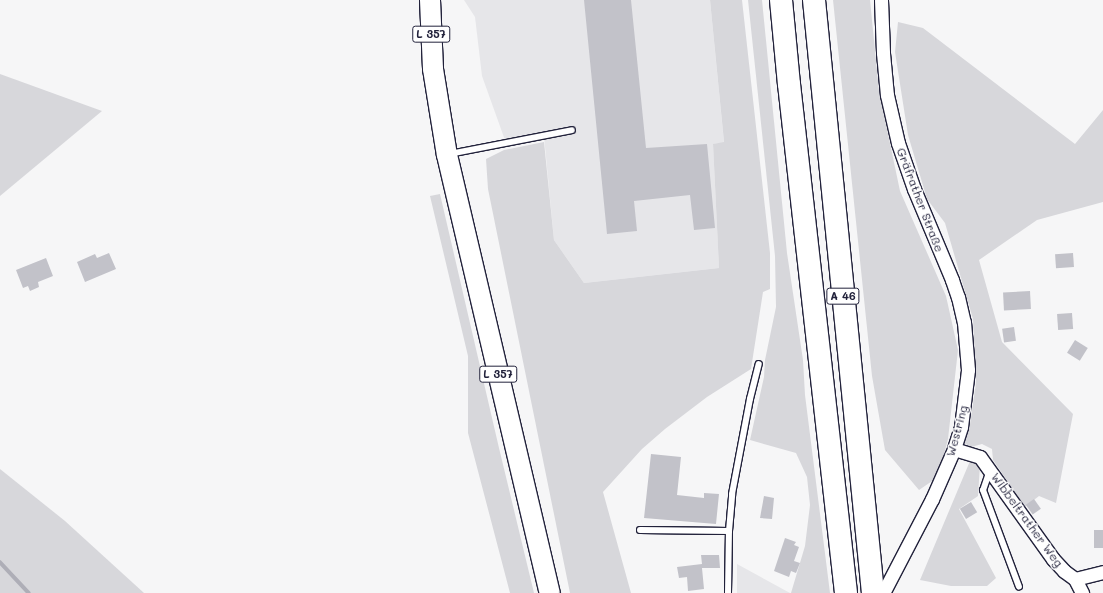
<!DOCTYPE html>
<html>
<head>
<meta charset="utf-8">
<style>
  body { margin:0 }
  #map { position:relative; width:1103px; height:593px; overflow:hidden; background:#f6f6f7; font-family:Mali,sans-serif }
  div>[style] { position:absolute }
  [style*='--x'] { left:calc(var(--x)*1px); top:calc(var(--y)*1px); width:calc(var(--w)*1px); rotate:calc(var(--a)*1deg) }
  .built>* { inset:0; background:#e6e6e9 }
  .green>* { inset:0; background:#d7d7db }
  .stream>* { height:3.5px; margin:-1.75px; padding:0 1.75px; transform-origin:1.75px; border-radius:1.75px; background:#aeaeb7 }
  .building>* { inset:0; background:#c2c2c9; transform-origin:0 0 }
  .roads { filter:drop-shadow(1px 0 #22223b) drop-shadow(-1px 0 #22223b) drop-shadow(0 1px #22223b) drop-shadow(0 -1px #22223b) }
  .service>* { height:6px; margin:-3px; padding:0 3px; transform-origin:3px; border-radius:3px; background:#fff }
  .minor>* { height:13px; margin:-6.5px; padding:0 6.5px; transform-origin:6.5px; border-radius:6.5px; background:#fff }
  .primary>* { height:20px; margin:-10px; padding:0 10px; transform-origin:10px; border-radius:10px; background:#fff }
  .motorway>* { height:22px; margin:-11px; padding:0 11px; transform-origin:11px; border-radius:11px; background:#fff }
  span { translate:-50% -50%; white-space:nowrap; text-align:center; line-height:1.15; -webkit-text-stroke:3px #fff; paint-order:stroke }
  .shield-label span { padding:1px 3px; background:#fff; border:1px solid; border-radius:3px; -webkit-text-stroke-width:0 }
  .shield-label { font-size:11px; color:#22223b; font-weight:700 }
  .street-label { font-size:12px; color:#22223b }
</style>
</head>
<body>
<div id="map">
  <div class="built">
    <i style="clip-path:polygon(464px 0,710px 0,724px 143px,713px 144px,719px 268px,584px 283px,554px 240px,544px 136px,506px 143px,482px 76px,475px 17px)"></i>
    <i style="clip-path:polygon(737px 564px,790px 593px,737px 593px)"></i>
  </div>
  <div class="green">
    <i style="clip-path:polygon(710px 0,742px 0,770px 253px,770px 289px,763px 292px,751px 369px,707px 397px,665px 429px,642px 449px,603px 492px,631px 593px,570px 593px,488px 189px,486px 159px,504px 150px,544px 142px,554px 240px,584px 283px,719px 268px,713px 144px,724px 142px)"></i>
    <i style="clip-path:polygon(748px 0,762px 0,787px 253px,803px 360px,805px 395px,830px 593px,791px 593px,805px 546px,810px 505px,807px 477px,796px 453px,750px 440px,764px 377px,765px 360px,776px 307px,775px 256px)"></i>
    <i style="clip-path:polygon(833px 0,870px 0,879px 91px,900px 191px,946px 296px,958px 350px,948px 439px,938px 477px,919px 490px,885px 450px,872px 376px)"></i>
    <i style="clip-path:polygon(898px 22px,923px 28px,1075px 144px,1103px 110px,1103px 202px,1037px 220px,979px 260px,1002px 342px,1073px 414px,1056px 503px,1039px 496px,1025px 507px,993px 460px,992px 449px,982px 444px,971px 447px,964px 443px,970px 424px,976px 383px,973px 319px,945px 223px,927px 199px,908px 135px,895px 52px)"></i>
    <i style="clip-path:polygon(0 74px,102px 111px,0 196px)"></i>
    <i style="clip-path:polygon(440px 194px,499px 448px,534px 593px,510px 593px,468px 433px,468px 356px,430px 196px)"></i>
    <i style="clip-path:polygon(970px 461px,980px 465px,978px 496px,959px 509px,996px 578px,987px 586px,951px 586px,920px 580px)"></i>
    <i style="clip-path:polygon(0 469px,65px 521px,144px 593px,0 593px)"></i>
  </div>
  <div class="stream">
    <i style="--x:0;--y:562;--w:42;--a:46.9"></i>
  </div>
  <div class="building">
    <i style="clip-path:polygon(584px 0,631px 0,646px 148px,707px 144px,715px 228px,694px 230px,690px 195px,634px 201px,637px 231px,607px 234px)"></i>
    <i style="clip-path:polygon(109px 253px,116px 269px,85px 282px,77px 262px,95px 254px,97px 258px)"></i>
    <i style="left:1073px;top:253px;width:14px;height:18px;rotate:86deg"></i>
    <i style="clip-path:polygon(46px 258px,53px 276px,38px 282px,39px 287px,30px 291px,28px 286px,23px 288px,16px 270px)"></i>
    <i style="left:1030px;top:291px;width:18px;height:27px;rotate:87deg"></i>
    <i style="left:1072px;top:313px;width:16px;height:15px;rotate:86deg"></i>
    <i style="left:1014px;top:327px;width:14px;height:12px;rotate:82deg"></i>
    <i style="left:1075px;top:340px;width:15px;height:15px;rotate:32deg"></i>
    <i style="clip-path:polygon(651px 454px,681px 457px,677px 495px,704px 498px,704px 493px,719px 494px,716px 524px,644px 518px)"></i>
    <i style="clip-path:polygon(764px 496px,774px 498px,772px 519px,760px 518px)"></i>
    <i style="left:1034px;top:499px;width:12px;height:10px;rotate:55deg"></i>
    <i style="left:971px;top:502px;width:12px;height:13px;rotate:59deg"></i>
    <i style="left:1094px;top:530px;width:9px;height:18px"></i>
    <i style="clip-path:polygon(785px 538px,796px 542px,794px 545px,799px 547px,794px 561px,800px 563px,796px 573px,791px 571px,789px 577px,774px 571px)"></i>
    <i style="clip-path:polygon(701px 555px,719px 555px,720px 568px,702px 568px,704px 589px,688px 591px,687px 577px,679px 578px,677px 567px,702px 564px)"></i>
  </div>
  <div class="roads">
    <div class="service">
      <i style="--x:449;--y:154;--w:125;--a:-11"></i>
      <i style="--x:990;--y:470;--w:21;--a:109"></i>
      <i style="--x:983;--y:490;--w:103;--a:69.6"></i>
      <i style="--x:640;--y:530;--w:89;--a:0.6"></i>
      <i style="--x:728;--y:593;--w:62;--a:-89.1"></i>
      <i style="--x:729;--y:531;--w:37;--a:-85"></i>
      <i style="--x:732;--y:494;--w:97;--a:-79.3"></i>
      <i style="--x:750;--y:399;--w:36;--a:-76"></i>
    </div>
    <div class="minor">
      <i style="--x:881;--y:0;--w:53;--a:87.8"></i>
      <i style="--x:883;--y:53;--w:42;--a:84.6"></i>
      <i style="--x:887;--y:95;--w:49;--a:77.1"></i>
      <i style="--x:898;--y:143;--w:49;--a:70.8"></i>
      <i style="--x:914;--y:189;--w:99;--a:67.3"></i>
      <i style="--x:952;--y:280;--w:18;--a:71"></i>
      <i style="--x:958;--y:297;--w:26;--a:77"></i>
      <i style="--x:964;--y:322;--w:48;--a:85.2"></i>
      <i style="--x:968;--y:370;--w:57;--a:97"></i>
      <i style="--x:961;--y:427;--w:23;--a:108"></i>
      <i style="--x:954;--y:449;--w:55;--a:113.7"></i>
      <i style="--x:932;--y:499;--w:106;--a:117.5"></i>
      <i style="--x:954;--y:449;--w:27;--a:17"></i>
      <i style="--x:980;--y:457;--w:125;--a:54.4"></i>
      <i style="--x:1053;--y:559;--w:16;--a:47"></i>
      <i style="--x:1064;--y:571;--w:14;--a:36"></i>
      <i style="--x:1075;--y:579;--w:29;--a:-14"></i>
      <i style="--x:1075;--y:579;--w:16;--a:63"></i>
    </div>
    <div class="primary">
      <i style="--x:430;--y:0;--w:69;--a:87.5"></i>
      <i style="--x:433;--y:69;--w:87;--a:80.8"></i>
      <i style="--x:447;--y:155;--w:450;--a:76.8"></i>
    </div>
    <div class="motorway">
      <i style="--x:781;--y:0;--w:84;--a:84.6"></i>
      <i style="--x:789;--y:84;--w:512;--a:83.61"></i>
      <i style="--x:814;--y:0;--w:596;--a:84.32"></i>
    </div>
  </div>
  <div class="shield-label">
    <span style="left:431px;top:34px">L 357</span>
    <span style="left:843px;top:296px">A 46</span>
    <span style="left:498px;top:374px">L 357</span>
  </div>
  <div class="street-label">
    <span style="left:920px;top:200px;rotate:69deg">Gräfrather Straße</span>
    <span style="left:957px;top:431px;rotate:-75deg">Westring</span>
    <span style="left:1027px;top:520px;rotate:54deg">Wibbeltrather Weg</span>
  </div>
</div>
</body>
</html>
